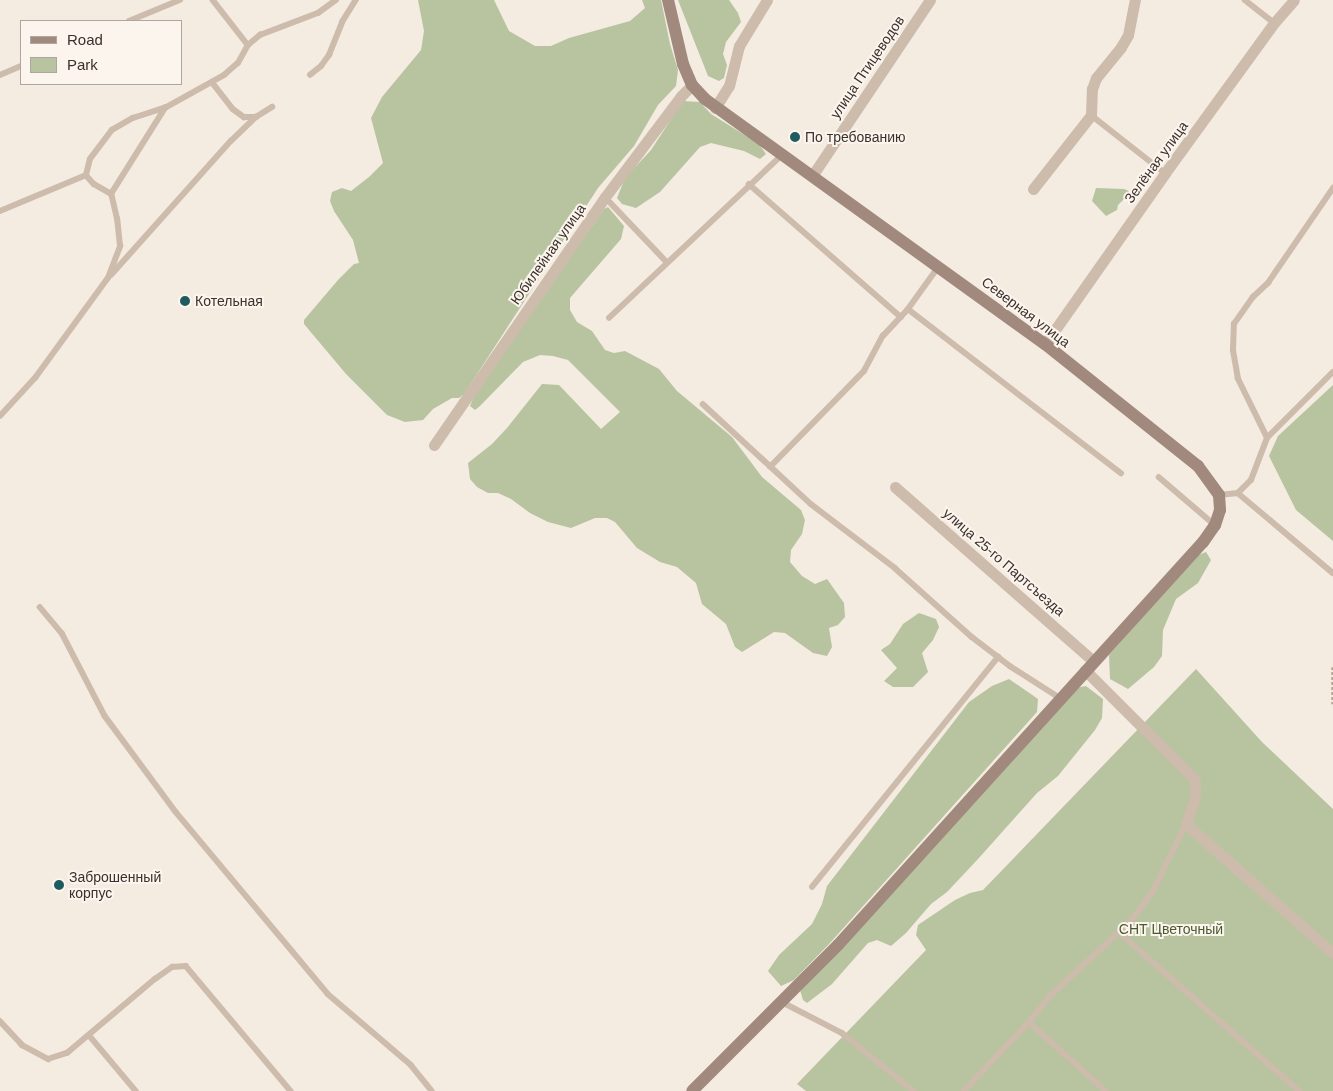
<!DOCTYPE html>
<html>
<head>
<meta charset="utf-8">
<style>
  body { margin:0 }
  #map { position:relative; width:1333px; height:1091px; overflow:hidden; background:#f4ebe1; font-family:Helvetica,sans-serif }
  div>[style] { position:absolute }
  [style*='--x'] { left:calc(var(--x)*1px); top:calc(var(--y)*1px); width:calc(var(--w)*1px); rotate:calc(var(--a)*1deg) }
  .green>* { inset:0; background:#b8c4a0 }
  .path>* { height:2.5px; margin-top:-1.25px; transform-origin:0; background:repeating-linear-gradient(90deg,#b9a596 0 2.5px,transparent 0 5px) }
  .lane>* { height:5.5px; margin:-2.75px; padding:0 2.75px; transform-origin:2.75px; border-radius:2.75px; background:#cdbbac }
  .street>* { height:11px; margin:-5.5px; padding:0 5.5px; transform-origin:5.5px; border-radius:5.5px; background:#cdbbac }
  .secondary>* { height:12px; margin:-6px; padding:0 6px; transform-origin:6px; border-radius:6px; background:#a18a7d }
  .dots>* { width:14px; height:14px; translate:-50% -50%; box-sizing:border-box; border:2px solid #fbf5ee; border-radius:50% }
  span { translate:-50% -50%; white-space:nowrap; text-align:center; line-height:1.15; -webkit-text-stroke:4px #fbf5ee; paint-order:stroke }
  .street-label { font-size:14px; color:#3b302b }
  .poi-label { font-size:14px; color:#3b302b }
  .left { translate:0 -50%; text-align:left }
  .park-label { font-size:14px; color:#4a5a2e }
  .legend { position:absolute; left:20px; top:20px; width:162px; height:65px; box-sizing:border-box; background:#fbf5ee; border:1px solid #aea6a0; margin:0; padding:6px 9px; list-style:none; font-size:15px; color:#3b302b }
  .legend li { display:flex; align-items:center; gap:10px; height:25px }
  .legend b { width:25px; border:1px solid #aea6a0 }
</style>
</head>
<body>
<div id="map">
  <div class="green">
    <i style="clip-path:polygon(418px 0,494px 0,509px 31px,535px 46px,551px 46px,569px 38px,630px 21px,645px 8px,642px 0,661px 0,670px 44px,678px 70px,676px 86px,658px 105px,634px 146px,598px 188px,464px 394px,459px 398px,452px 398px,433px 409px,423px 420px,405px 422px,387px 415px,346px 374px,304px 324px,304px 320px,338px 280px,354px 264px,359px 263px,353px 240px,334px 211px,330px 201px,332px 192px,342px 188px,351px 191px,369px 177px,383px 163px,371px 118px,382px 97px,421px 50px,424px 31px)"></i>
    <i style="clip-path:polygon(678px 0,729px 0,738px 13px,741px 22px,726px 42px,723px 54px,727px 65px,724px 78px,719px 81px,708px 76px)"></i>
    <i style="clip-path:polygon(683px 101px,700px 102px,711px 114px,759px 144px,766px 154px,760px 159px,744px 151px,711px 143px,700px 147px,660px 192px,636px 208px,622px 204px,617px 198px,625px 178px,651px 150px)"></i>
    <i style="clip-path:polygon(1096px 188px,1124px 189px,1129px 191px,1128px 195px,1118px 205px,1117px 210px,1106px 216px,1092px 201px)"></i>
    <i style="clip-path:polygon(608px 207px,624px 226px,621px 239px,570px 298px,570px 310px,577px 322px,592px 331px,605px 350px,614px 353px,625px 351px,659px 369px,677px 391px,732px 437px,762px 477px,801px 510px,805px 520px,802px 534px,791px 550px,790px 562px,802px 576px,815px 584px,827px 579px,844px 603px,845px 617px,838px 625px,829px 628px,832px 647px,827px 656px,813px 653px,785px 633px,774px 632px,742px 652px,735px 647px,726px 624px,702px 604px,696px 583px,677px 567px,660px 562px,637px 548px,615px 522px,607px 518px,595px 518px,571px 528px,548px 522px,530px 513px,511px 499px,498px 493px,488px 493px,477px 487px,470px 479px,468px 463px,492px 444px,507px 428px,542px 384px,559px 385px,601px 429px,620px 412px,568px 360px,553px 356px,540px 355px,523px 362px,480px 406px,475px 410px,470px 406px,474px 396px,604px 209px)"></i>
    <i style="clip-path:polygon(1333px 385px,1333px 541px,1296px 510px,1269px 456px,1278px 436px)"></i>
    <i style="clip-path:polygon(1206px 552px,1211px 560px,1198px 583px,1176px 599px,1163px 630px,1162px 656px,1154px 667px,1128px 689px,1110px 679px,1109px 655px,1196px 556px)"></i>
    <i style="clip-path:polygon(919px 613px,936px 619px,939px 627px,933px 640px,922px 653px,928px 672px,913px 687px,893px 687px,884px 681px,897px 668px,881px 650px,890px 644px,903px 624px)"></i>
    <i style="clip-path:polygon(1196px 669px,1262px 742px,1333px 809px,1333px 1091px,806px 1091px,797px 1084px,926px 950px,916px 935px,918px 925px,955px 900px,970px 893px,983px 890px)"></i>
    <i style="clip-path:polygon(1009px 679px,1038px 699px,1037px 712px,830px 943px,794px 980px,781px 986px,768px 971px,779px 955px,812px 924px,822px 904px,827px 886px,969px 702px,992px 686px)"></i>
    <i style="clip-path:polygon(1086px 686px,1103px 699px,1102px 718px,1095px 730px,1058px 776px,1037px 793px,978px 859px,947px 892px,931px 904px,906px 933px,891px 946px,877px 940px,868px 943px,832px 984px,811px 1000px,807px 1003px,803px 1000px,800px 990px,1075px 688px)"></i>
  </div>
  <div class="path">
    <i style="--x:1333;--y:667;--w:37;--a:90"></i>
  </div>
  <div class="lane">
    <i style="--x:213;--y:0;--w:57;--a:52.1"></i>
    <i style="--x:1245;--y:0;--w:37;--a:38"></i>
    <i style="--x:129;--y:21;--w:55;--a:-22.4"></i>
    <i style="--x:0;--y:75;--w:23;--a:-23"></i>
    <i style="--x:310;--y:75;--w:14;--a:-39"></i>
    <i style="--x:321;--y:66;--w:14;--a:-54"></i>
    <i style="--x:329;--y:55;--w:35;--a:-68"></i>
    <i style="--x:342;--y:22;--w:26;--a:-58"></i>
    <i style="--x:212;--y:82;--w:34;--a:52"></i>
    <i style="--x:233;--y:109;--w:14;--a:36"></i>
    <i style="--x:244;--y:117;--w:12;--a:0"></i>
    <i style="--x:256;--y:117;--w:19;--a:-32"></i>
    <i style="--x:1091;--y:115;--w:94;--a:38.1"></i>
    <i style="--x:86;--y:175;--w:12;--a:48"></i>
    <i style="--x:94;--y:184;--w:20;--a:30"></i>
    <i style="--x:749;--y:184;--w:202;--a:41.2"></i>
    <i style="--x:605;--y:197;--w:90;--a:46.4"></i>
    <i style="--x:0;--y:211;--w:93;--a:-22.7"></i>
    <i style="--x:86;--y:175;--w:16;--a:-76"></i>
    <i style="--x:90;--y:159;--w:36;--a:-53"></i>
    <i style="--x:112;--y:130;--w:24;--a:-30"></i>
    <i style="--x:133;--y:118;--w:33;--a:-18"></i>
    <i style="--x:111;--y:275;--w:180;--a:-48.2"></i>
    <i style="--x:231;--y:141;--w:35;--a:-44"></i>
    <i style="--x:908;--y:309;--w:269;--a:37.6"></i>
    <i style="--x:609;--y:318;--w:238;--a:-43.3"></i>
    <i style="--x:703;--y:404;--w:147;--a:42.8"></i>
    <i style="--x:811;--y:504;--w:106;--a:37.3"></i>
    <i style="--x:895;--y:568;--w:103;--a:41.9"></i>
    <i style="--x:972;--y:637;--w:48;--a:37.3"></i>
    <i style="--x:1010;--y:666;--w:59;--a:32.6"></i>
    <i style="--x:0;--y:416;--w:52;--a:-47.4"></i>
    <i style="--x:35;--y:378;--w:124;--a:-53.9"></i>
    <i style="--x:108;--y:278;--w:34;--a:-69"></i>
    <i style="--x:120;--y:246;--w:27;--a:-96"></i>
    <i style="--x:117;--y:219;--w:26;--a:-103"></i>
    <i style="--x:111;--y:194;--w:102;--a:-57.9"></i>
    <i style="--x:165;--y:108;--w:68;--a:-29.2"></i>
    <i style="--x:224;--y:75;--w:18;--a:-41"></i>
    <i style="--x:238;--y:63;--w:21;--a:-61"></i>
    <i style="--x:248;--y:45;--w:16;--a:-40"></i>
    <i style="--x:260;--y:35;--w:62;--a:-20.8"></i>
    <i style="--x:318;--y:13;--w:22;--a:-36"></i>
    <i style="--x:1267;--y:438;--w:93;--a:-45"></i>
    <i style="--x:770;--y:467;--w:134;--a:-45.6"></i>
    <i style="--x:864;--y:371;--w:40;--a:-62"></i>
    <i style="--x:883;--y:336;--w:37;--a:-47"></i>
    <i style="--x:908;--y:309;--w:53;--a:-54.2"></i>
    <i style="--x:1159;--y:477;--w:74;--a:40.6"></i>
    <i style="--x:1238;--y:493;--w:124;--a:40.1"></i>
    <i style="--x:1219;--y:495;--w:19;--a:-6"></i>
    <i style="--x:1238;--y:493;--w:18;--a:-45"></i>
    <i style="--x:1251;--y:480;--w:45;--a:-69.1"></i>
    <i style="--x:1267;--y:438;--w:66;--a:-116.2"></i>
    <i style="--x:1238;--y:379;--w:29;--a:-100"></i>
    <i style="--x:1233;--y:350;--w:26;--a:-88"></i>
    <i style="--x:1234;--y:324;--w:33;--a:-55"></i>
    <i style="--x:1253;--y:297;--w:21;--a:-43"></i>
    <i style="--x:1268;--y:283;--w:115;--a:-55.6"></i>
    <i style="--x:40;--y:607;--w:34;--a:50"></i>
    <i style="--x:62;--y:633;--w:93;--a:62.6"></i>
    <i style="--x:105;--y:716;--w:119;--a:53.5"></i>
    <i style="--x:176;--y:812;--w:237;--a:50.1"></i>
    <i style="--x:328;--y:994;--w:109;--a:40.5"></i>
    <i style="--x:411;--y:1065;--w:33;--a:51"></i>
    <i style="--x:812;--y:887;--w:296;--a:-51"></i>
    <i style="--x:1120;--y:933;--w:239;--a:41.4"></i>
    <i style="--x:782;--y:1002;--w:68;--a:27.3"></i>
    <i style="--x:842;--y:1033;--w:92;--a:38.9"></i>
    <i style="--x:0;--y:1021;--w:33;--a:47"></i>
    <i style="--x:22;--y:1045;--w:30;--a:28"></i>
    <i style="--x:48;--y:1059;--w:20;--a:-18"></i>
    <i style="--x:67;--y:1053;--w:115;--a:-40.1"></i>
    <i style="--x:155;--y:979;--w:21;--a:-35"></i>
    <i style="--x:172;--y:967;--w:14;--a:-4"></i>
    <i style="--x:186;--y:966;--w:163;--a:50"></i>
    <i style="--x:1029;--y:1022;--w:103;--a:41.9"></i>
    <i style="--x:89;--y:1035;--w:73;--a:50"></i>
    <i style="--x:964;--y:1091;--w:95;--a:-46.7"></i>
    <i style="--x:1029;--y:1022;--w:33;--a:-51"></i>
    <i style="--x:1050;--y:996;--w:109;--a:-42.8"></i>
    <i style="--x:1130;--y:922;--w:39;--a:-53"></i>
    <i style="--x:1153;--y:891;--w:75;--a:-63.8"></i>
  </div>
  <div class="street">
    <i style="--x:715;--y:108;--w:26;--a:-58"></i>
    <i style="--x:729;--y:86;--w:41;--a:-76"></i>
    <i style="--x:739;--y:46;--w:54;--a:-58.7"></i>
    <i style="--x:812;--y:176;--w:212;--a:-56.2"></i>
    <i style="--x:1033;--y:189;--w:94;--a:-51.9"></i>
    <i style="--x:1091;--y:115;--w:26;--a:-88"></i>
    <i style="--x:1092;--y:89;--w:12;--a:-70"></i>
    <i style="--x:1096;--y:78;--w:40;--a:-51"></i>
    <i style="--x:1121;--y:47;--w:14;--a:-60"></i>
    <i style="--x:1128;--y:35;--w:36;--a:-79"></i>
    <i style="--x:1045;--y:344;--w:209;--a:-54.9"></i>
    <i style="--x:1165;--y:173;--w:185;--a:-54"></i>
    <i style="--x:1274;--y:23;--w:30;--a:-49"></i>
    <i style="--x:434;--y:445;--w:301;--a:-55.4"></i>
    <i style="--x:605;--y:197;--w:126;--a:-53"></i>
    <i style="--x:681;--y:96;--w:16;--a:-45"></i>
    <i style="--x:895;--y:487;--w:264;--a:41.3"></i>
    <i style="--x:1085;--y:670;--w:156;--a:45"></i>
    <i style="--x:1195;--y:780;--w:17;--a:90"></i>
    <i style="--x:1195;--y:797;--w:28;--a:108"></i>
    <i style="--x:1186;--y:824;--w:196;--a:41.3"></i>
  </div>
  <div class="secondary">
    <i style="--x:668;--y:0;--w:66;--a:76.8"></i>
    <i style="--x:683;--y:64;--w:23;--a:67"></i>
    <i style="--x:692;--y:85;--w:19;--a:47"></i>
    <i style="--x:705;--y:99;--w:419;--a:35.8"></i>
    <i style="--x:1045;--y:344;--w:196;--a:38.6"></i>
    <i style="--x:1198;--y:466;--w:36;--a:54"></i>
    <i style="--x:1219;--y:495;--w:15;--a:86"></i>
    <i style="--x:1220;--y:510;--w:16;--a:108"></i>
    <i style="--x:1215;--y:525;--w:21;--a:125"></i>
    <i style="--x:1203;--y:542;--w:544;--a:132.17"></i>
    <i style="--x:838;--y:945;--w:206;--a:135"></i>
  </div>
  <div class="dots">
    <i style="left:795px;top:137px;background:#1f5a5e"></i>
    <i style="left:185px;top:301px;background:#1f5a5e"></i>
    <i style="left:59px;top:885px;background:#1f5a5e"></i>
  </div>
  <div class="street-label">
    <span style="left:867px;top:67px;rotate:-56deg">улица Птицеводов</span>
    <span style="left:1156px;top:162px;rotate:-54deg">Зелёная улица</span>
    <span style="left:548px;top:254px;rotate:-55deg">Юбилейная улица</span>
    <span style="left:1026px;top:312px;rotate:37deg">Северная улица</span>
    <span style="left:1004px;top:562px;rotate:41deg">улица 25-го Партсъезда</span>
  </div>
  <div class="poi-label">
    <span class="left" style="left:805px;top:137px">По требованию</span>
    <span class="left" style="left:195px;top:301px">Котельная</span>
    <span class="left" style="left:69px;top:885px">Заброшенный<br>корпус</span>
  </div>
  <div class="park-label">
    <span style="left:1171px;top:929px">СНТ Цветочный</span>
  </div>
  <ul class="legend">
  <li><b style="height:6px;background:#a18a7d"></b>Road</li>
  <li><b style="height:14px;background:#b8c4a0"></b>Park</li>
  </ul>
</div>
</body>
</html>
